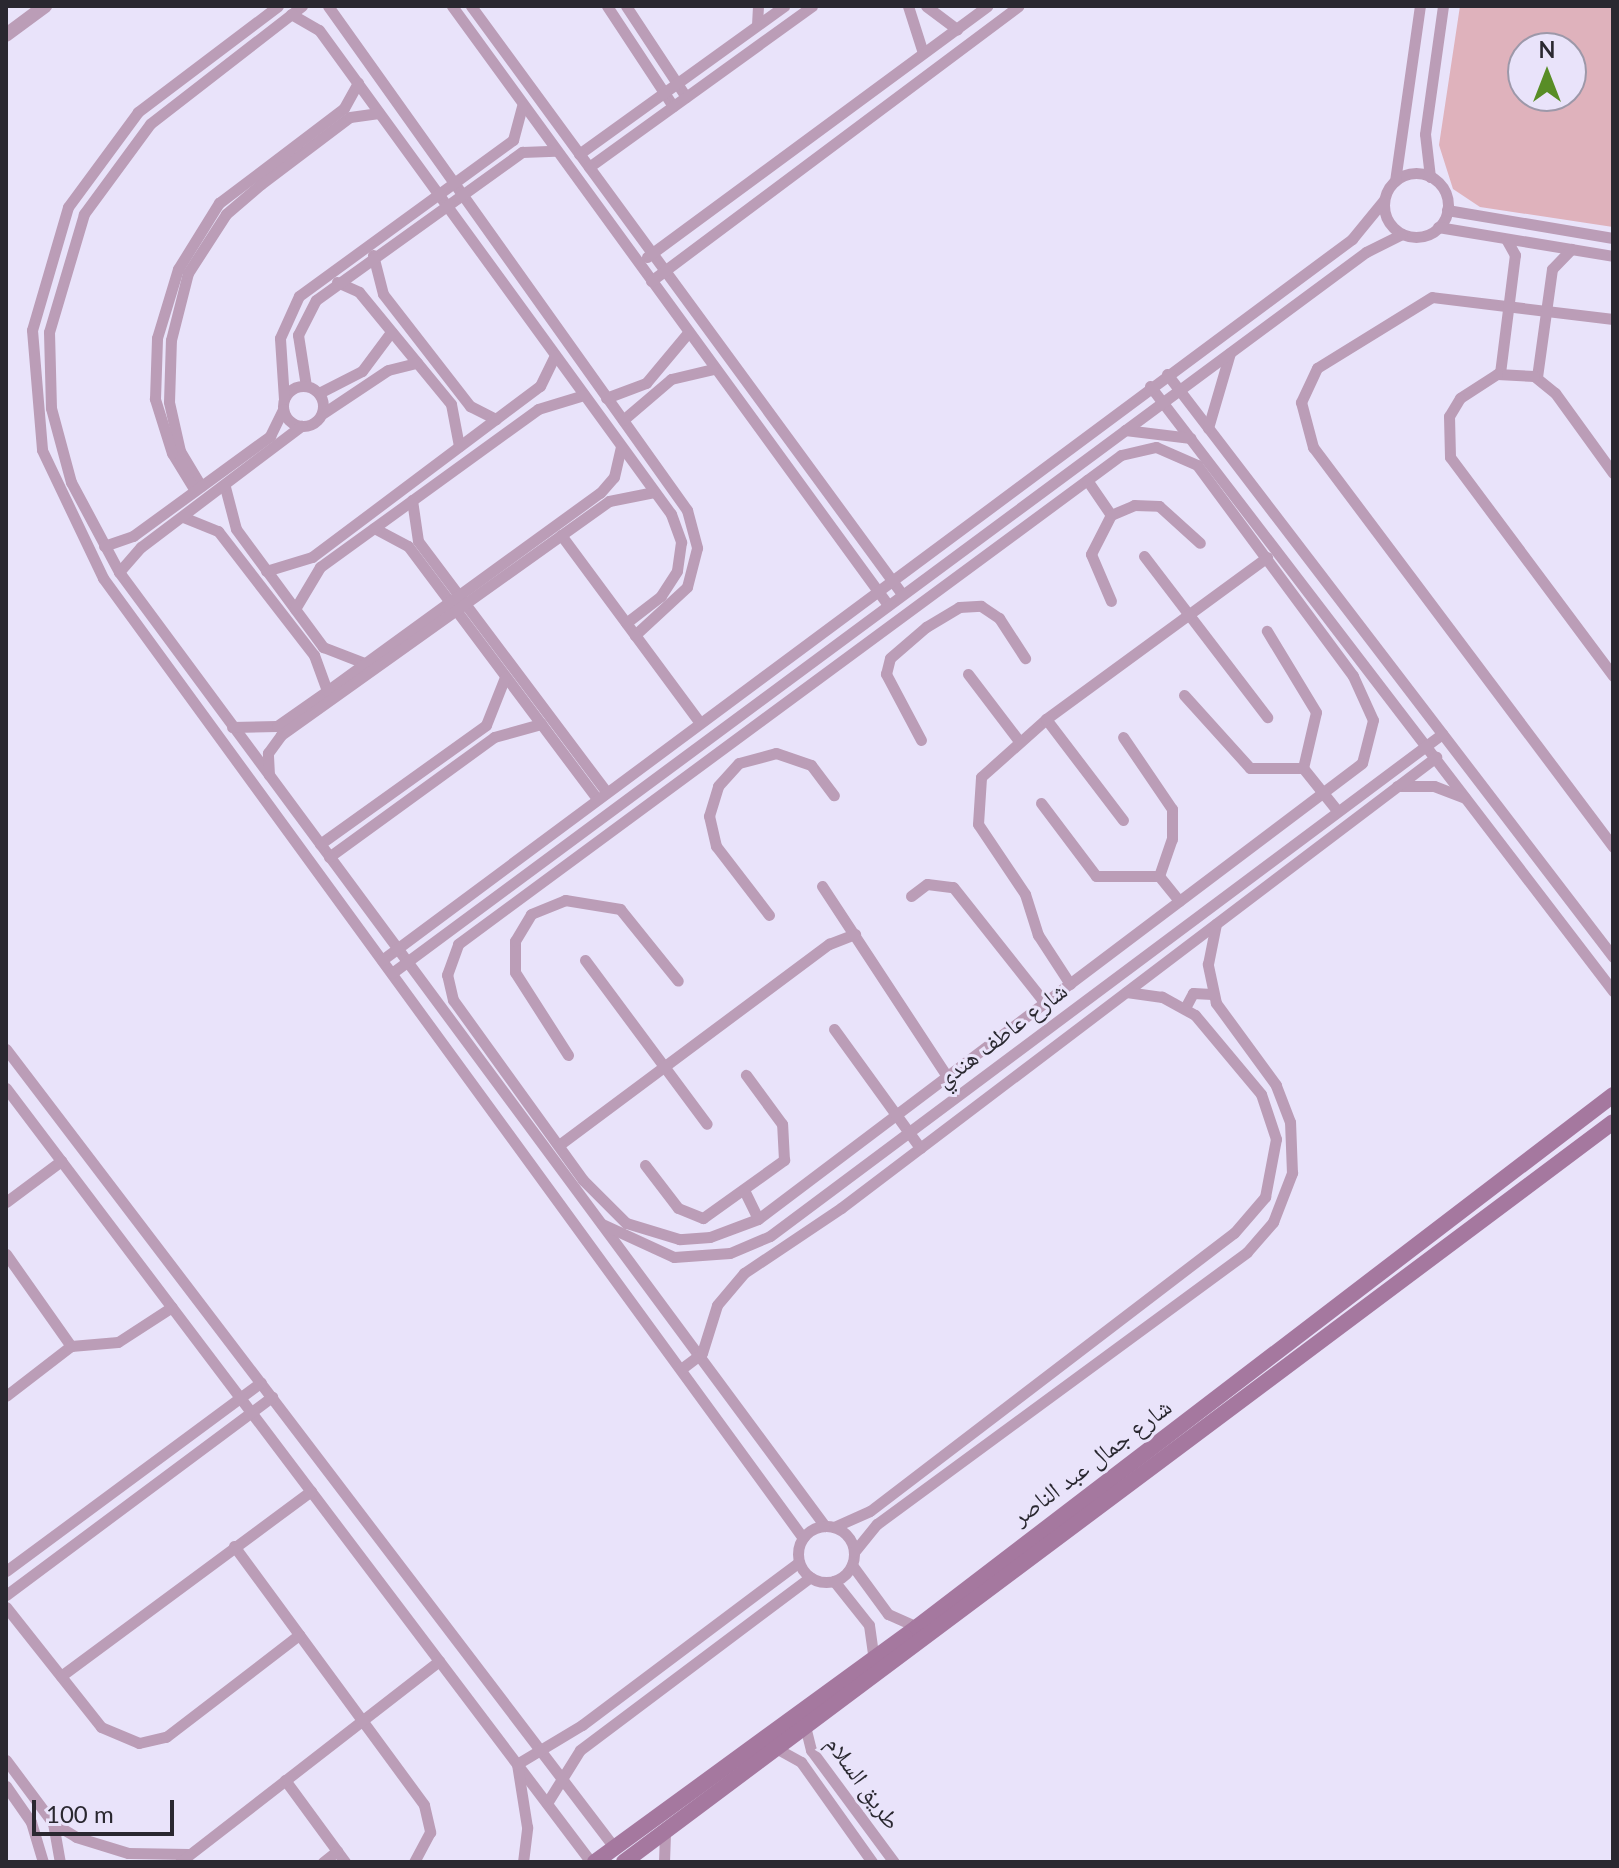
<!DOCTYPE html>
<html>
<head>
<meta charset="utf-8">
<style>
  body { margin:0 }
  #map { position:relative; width:1619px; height:1868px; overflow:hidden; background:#e9e3fa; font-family:Lato,"Noto Naskh Arabic",sans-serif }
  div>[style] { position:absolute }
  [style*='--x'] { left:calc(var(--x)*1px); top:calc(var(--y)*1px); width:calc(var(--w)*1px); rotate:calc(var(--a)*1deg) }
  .green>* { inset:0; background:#dfb2bc }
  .minor>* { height:11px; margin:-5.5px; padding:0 5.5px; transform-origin:5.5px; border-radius:5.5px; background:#bb9db7 }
  .minor>.ring { margin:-5.5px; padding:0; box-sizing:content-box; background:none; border:11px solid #bb9db7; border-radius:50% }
  .tertiary>* { height:14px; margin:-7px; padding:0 7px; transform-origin:7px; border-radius:7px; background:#bb9db7 }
  .secondary>* { height:16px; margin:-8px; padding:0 8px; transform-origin:8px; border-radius:8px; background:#a5789f }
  span { translate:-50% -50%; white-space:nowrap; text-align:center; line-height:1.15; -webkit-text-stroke:6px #e9e3fa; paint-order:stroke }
  .street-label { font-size:24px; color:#2a2830 }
  .frame { position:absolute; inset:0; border:8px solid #2a2830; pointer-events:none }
  .north { position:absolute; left:1507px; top:32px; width:80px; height:80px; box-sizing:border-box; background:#e9e3fa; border:2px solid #9d98a9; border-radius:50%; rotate:0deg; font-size:22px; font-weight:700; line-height:32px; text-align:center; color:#2a2830 }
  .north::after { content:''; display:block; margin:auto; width:28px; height:36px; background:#588d26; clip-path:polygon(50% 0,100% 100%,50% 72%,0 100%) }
  .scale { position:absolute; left:32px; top:1800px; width:142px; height:36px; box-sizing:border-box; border:4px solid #2a2830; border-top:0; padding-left:10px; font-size:24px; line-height:28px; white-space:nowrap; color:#2a2830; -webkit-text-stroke:6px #e9e3fa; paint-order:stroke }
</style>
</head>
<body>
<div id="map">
  <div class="green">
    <i style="clip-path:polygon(evenodd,1460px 6px,1613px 6px,1613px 227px,1480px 207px,1453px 189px,1439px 145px,1460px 6px,1523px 48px,1571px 48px,1571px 96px,1523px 96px,1523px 48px)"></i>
  </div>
  <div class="minor">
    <i style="--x:278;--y:6;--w:176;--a:142.9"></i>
    <i style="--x:138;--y:112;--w:118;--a:126.4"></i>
    <i style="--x:68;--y:207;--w:128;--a:106.3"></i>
    <i style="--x:32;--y:330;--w:120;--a:85.2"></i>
    <i style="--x:42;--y:450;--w:142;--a:64.5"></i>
    <i style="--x:103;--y:578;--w:1188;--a:53.9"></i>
    <i style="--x:302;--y:6;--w:192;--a:142.2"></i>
    <i style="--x:150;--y:124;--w:112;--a:126.3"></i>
    <i style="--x:84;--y:214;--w:123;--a:106.5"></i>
    <i style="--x:49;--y:332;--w:76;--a:88.5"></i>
    <i style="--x:51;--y:408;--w:77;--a:74.9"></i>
    <i style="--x:71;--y:482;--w:102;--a:61.9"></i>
    <i style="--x:119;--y:572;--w:1187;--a:53.5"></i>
    <i style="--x:328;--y:6;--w:619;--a:54.54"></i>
    <i style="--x:687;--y:510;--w:39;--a:75"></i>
    <i style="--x:697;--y:548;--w:40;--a:104.4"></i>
    <i style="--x:687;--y:587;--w:71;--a:137.3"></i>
    <i style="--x:452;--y:6;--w:741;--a:53.95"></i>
    <i style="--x:471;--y:6;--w:729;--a:53.76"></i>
    <i style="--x:607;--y:6;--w:120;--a:56.6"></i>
    <i style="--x:626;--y:6;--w:109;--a:56.6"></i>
    <i style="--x:908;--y:6;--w:49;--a:72.3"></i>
    <i style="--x:926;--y:6;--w:39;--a:37"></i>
    <i style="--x:291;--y:14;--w:32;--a:30"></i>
    <i style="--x:319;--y:30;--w:598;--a:53.97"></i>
    <i style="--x:671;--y:514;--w:30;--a:70"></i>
    <i style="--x:681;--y:542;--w:29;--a:98"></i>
    <i style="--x:677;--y:571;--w:30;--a:123"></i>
    <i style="--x:661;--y:596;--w:44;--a:142.4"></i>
    <i style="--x:757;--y:25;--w:19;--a:-87"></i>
    <i style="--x:579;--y:154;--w:253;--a:-35.8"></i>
    <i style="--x:589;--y:167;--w:275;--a:-35.8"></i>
    <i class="ring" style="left:1384px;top:173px;width:53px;height:53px"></i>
    <i style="--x:1430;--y:177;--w:43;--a:-96.6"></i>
    <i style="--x:1425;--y:134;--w:129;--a:-82"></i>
    <i style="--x:1395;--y:181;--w:177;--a:-81.9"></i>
    <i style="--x:1447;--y:210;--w:168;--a:9.6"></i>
    <i style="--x:1438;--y:227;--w:177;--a:9.4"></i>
    <i style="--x:373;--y:255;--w:40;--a:75.6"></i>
    <i style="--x:383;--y:294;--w:142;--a:52.2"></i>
    <i style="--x:470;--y:406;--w:29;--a:27"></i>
    <i style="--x:647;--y:257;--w:423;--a:-36.4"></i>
    <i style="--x:651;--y:281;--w:459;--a:-36.8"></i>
    <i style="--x:337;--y:282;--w:24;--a:24"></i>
    <i style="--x:359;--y:292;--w:145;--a:50.6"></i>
    <i style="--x:451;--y:404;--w:43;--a:79.2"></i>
    <i style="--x:1613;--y:319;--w:182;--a:-173.1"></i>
    <i style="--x:1432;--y:297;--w:135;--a:148.3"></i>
    <i style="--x:1317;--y:368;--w:38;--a:115"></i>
    <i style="--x:1301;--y:402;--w:47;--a:75.1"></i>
    <i style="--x:1313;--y:447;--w:500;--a:53.1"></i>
    <i style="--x:1500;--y:373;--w:119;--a:-82.8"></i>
    <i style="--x:1515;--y:255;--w:18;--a:-119"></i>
    <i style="--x:1167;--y:374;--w:734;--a:52.58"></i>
    <i style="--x:1537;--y:377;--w:109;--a:-82.1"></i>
    <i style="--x:1552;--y:269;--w:28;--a:-46"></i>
    <i style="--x:306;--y:386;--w:52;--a:-98.9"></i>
    <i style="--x:298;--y:335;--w:39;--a:-63"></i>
    <i style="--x:316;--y:300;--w:254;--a:-35.7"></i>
    <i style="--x:522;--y:152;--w:33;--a:-2"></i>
    <i style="--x:1150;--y:386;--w:762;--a:52.57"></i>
    <i class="ring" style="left:283px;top:386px;width:29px;height:29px"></i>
    <i style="--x:319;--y:393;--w:48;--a:-27.1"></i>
    <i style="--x:362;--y:371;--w:49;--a:-53.4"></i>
    <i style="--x:606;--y:398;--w:43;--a:-20.6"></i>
    <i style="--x:646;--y:383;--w:64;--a:-50.1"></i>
    <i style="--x:284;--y:399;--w:61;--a:-93.8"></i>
    <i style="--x:280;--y:338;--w:46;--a:-65.7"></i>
    <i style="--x:299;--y:296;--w:265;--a:-36.1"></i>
    <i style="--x:513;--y:140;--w:35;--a:-75"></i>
    <i style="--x:322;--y:414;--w:79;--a:-33.7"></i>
    <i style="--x:388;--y:370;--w:30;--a:-14"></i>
    <i style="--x:623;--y:420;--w:63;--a:-40.5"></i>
    <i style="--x:671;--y:379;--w:43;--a:-13.4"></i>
    <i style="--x:1208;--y:428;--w:78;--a:-73.7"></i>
    <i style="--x:1125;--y:430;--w:66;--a:6.9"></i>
    <i style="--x:1156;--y:447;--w:45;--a:23.7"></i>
    <i style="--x:1197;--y:465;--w:262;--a:53.5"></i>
    <i style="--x:1353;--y:676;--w:48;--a:65.6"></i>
    <i style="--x:1373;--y:720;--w:44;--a:104.3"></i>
    <i style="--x:1362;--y:763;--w:757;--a:142.95"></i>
    <i style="--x:758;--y:1219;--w:51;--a:159.4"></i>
    <i style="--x:710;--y:1237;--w:31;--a:176"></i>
    <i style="--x:679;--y:1239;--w:55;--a:-163.2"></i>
    <i style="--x:626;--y:1223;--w:61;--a:-135"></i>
    <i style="--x:583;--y:1180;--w:222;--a:-125.8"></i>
    <i style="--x:453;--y:1000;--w:26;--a:-103"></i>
    <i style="--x:447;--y:975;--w:33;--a:-70"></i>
    <i style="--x:458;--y:944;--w:824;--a:-36.41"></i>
    <i style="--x:1121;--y:455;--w:36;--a:-13"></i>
    <i style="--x:1613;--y:473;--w:99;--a:-125.9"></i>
    <i style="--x:1555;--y:393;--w:27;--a:-141"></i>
    <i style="--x:1534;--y:376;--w:37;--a:-177"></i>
    <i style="--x:1497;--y:374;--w:44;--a:147"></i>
    <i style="--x:1460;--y:398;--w:21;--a:121"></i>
    <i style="--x:1449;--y:416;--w:41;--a:88.6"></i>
    <i style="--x:1450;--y:457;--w:273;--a:53.3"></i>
    <i style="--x:1087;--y:480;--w:42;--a:55.6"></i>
    <i style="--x:201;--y:486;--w:41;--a:-121"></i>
    <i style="--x:180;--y:451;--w:50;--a:-102.7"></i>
    <i style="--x:169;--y:402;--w:62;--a:-88.2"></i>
    <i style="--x:171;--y:340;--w:69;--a:-75.8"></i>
    <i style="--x:188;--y:273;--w:70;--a:-57.2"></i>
    <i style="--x:226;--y:214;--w:46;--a:-40.6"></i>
    <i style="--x:261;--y:184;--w:111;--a:-37"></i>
    <i style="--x:350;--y:117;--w:29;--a:-8"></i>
    <i style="--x:225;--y:487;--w:43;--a:75.3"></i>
    <i style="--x:236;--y:529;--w:147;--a:53.6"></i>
    <i style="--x:323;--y:647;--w:44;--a:21.3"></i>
    <i style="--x:194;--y:489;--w:42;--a:-121.4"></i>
    <i style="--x:172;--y:453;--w:57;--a:-107.5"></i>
    <i style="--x:155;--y:399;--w:61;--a:-88.1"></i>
    <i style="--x:157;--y:338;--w:72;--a:-73.1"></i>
    <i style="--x:178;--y:269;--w:78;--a:-58.2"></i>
    <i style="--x:219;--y:203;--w:157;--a:-37.2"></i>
    <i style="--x:344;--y:108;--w:29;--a:-61"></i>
    <i style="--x:412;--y:500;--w:41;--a:81.7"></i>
    <i style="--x:418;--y:541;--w:310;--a:53.1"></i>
    <i style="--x:183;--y:517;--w:38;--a:22"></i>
    <i style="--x:218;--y:531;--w:157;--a:52.3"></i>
    <i style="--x:314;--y:655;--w:38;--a:70"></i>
    <i style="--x:374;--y:528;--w:38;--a:28"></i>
    <i style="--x:408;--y:546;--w:312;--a:53.2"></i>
    <i style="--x:561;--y:535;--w:230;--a:53.5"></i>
    <i style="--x:104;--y:546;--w:31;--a:-19"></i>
    <i style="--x:133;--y:536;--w:170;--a:-36.1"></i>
    <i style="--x:270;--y:436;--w:30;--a:-64"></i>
    <i style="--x:1144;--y:556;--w:203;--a:52.6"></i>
    <i style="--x:266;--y:571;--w:48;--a:-16.9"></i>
    <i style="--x:312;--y:557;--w:285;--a:-36.9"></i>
    <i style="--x:540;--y:386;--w:34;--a:-64"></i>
    <i style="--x:119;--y:572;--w:33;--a:-49"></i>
    <i style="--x:141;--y:547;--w:201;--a:-37.1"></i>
    <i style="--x:1111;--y:601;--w:51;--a:-113.1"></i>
    <i style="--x:1091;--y:554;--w:44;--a:-62.9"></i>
    <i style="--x:1111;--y:515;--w:25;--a:-23"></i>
    <i style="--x:1134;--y:505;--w:25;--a:2"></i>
    <i style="--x:1159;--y:506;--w:55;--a:42.1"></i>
    <i style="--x:295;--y:609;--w:49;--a:-59.2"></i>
    <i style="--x:320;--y:567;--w:269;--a:-35.9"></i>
    <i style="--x:538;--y:409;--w:48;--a:-16.9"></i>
    <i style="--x:968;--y:674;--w:84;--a:52.7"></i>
    <i style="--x:1184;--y:695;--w:98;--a:47.9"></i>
    <i style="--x:1250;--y:768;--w:53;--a:0"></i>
    <i style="--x:1303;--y:768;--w:57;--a:-76.9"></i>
    <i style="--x:1316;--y:712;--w:95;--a:-121.2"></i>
    <i style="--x:1046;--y:719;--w:127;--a:52.7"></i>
    <i style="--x:232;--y:727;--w:45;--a:-1.3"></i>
    <i style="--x:277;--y:726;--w:61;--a:-35"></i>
    <i style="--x:327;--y:691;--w:337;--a:-36"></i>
    <i style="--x:600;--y:493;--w:21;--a:-49"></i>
    <i style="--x:614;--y:477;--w:31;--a:-77"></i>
    <i style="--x:921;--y:740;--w:75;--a:-117.9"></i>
    <i style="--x:886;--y:674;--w:16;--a:-76"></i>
    <i style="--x:890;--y:658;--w:48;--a:-40.7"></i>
    <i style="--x:926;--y:627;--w:39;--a:-31"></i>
    <i style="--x:959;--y:607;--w:22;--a:-3"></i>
    <i style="--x:981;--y:606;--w:22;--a:34"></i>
    <i style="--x:999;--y:618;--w:48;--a:57"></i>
    <i style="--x:1303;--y:768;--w:51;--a:51.3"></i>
    <i style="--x:269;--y:775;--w:22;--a:-93"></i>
    <i style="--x:268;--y:753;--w:22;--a:-54"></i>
    <i style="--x:281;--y:735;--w:403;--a:-35.5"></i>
    <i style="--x:609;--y:501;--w:46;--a:-11.3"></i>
    <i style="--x:1397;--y:786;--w:37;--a:0"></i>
    <i style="--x:1434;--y:786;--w:33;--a:21"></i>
    <i style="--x:1041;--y:803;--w:91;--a:53"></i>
    <i style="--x:1096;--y:876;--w:63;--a:0"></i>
    <i style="--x:1159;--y:876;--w:39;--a:-71"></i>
    <i style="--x:1172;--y:839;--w:30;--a:-90"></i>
    <i style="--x:1172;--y:809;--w:87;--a:-124.2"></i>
    <i style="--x:320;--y:844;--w:204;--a:-35.6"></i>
    <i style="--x:486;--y:725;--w:52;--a:-68.4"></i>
    <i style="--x:329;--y:857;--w:204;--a:-36"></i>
    <i style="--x:494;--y:737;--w:49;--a:-15.5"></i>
    <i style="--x:1159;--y:876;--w:32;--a:51"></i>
    <i style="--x:822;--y:886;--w:230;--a:56.7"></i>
    <i style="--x:911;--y:896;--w:20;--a:-37"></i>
    <i style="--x:927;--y:884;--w:26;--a:7"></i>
    <i style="--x:953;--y:887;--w:148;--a:51.6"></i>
    <i style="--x:769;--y:915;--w:87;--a:-127.5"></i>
    <i style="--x:716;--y:846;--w:31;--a:-103"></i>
    <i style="--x:709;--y:816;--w:31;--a:-73"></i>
    <i style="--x:718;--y:786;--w:31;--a:-48"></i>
    <i style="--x:739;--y:763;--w:38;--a:-15"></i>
    <i style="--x:776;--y:753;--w:37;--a:19"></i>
    <i style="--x:811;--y:765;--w:38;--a:53"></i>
    <i style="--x:382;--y:960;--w:1209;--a:-36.62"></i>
    <i style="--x:1352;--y:239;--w:50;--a:-50.6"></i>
    <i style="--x:585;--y:960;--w:204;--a:53.4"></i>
    <i style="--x:392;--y:973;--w:1212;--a:-36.51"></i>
    <i style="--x:1366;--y:252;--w:40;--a:-26.6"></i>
    <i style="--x:1070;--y:984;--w:59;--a:-123.1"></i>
    <i style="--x:1038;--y:935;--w:43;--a:-107.6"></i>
    <i style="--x:1025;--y:894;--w:84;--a:-123.9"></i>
    <i style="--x:978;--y:824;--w:47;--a:-86.3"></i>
    <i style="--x:981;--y:777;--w:87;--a:-41.7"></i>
    <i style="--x:1046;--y:719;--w:274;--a:-36.2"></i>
    <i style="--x:1185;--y:1008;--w:17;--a:-62"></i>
    <i style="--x:1193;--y:993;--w:19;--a:3"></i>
    <i style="--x:834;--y:1029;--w:147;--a:54.1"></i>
    <i style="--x:6;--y:1049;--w:1003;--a:52.7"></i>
    <i style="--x:568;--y:1055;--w:98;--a:-122.6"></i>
    <i style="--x:515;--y:972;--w:31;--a:-90"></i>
    <i style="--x:515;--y:941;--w:31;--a:-59"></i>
    <i style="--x:531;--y:914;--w:37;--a:-22"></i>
    <i style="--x:565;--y:900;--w:56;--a:9.3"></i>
    <i style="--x:620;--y:909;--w:92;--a:51.1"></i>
    <i style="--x:6;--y:1088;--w:970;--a:52.92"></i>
    <i style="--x:559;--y:1145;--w:337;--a:-36.7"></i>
    <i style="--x:829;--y:944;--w:28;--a:-21"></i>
    <i style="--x:645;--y:1165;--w:54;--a:52.5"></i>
    <i style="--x:678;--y:1208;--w:27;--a:22"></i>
    <i style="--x:703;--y:1218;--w:100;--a:-35.6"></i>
    <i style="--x:784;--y:1160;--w:36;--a:-93"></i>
    <i style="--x:782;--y:1124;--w:61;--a:-126.3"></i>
    <i style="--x:744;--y:1190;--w:32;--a:64"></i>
    <i style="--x:6;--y:1202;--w:69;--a:-36.7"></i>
    <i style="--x:602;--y:1224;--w:79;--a:24.6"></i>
    <i style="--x:674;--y:1257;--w:56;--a:-4.1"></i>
    <i style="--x:730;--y:1253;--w:43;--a:-23"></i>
    <i style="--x:770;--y:1236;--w:839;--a:-36.76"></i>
    <i style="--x:6;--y:1254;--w:113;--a:54.8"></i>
    <i style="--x:681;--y:1369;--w:26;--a:-37"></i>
    <i style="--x:702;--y:1353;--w:50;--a:-72.6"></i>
    <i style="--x:717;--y:1305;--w:42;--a:-49.8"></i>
    <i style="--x:744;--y:1273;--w:117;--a:-33.8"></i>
    <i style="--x:841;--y:1208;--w:747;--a:-37.16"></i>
    <i style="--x:6;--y:1396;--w:82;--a:-37.6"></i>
    <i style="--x:71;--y:1346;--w:47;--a:-4.9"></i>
    <i style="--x:118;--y:1342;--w:64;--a:-32.9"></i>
    <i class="ring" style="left:798px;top:1526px;width:45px;height:45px"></i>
    <i style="--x:834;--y:1527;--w:39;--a:-24"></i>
    <i style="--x:870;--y:1511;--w:458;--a:-37.4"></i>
    <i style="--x:1234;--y:1233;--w:48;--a:-49.3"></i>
    <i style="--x:1265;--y:1197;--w:59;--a:-79.3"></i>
    <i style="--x:1276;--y:1139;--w:47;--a:-108.4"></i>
    <i style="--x:1261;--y:1094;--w:103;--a:-129.9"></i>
    <i style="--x:1195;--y:1015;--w:38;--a:-151"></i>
    <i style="--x:1162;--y:997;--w:36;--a:-172"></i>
    <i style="--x:234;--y:1546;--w:321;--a:53.7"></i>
    <i style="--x:424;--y:1805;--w:28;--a:77"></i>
    <i style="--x:430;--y:1832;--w:34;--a:118"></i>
    <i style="--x:854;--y:1552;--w:36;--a:-51"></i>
    <i style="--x:877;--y:1524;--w:459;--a:-36.3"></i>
    <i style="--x:1247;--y:1252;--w:40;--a:-49"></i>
    <i style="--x:1273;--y:1222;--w:53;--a:-68.8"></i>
    <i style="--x:1292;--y:1173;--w:51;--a:-92.2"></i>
    <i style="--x:1290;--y:1122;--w:40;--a:-111"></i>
    <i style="--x:1276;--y:1085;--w:102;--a:-126.2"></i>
    <i style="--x:1216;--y:1003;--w:40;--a:-102"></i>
    <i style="--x:1208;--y:964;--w:41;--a:-78.7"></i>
    <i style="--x:852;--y:1565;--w:61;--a:53.7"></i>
    <i style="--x:888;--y:1614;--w:32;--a:24"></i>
    <i style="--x:6;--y:1571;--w:317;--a:-36.5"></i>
    <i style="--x:834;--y:1581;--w:56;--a:51.5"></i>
    <i style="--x:869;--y:1625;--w:34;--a:82"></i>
    <i style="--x:6;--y:1595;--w:332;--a:-36.7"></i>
    <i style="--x:6;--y:1607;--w:153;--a:51.6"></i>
    <i style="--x:101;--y:1727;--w:41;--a:22.8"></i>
    <i style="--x:139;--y:1743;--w:28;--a:-13"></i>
    <i style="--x:166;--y:1737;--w:168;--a:-37.5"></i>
    <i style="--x:61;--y:1676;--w:311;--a:-36.5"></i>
    <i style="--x:805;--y:1726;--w:25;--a:76"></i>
    <i style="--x:811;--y:1750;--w:139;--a:53.5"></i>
    <i style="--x:774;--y:1747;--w:31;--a:29"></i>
    <i style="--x:801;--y:1762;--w:123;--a:54.6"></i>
    <i style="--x:6;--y:1760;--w:79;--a:53.3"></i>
    <i style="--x:53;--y:1823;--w:27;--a:31"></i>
    <i style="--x:76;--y:1837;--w:54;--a:17.1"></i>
    <i style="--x:128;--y:1853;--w:61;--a:0.9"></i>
    <i style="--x:285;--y:1780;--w:102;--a:53.8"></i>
    <i style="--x:6;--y:1786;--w:44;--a:55.2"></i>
    <i style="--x:31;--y:1822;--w:42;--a:73.3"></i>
    <i style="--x:547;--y:1803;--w:62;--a:-58.1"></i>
    <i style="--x:580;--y:1750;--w:288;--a:-36.9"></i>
    <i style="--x:53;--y:1823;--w:40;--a:80"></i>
    <i style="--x:180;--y:1862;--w:328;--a:-37.8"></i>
    <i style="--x:323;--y:1862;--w:18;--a:-38"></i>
    <i style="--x:523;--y:1862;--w:35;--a:-83"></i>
    <i style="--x:527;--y:1827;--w:64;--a:-99"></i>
    <i style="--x:517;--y:1764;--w:76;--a:-31"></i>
    <i style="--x:582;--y:1725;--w:271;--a:-36.9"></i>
    <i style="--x:664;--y:1862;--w:30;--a:-88"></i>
  </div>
  <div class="tertiary">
    <i style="--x:6;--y:35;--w:49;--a:-36.6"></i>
  </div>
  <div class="secondary">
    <i style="--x:595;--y:1862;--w:399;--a:-36.1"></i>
    <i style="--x:917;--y:1627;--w:876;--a:-37.39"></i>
    <i style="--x:624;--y:1862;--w:1235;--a:-36.8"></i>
  </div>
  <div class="street-label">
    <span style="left:1001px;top:1034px;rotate:-37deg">شارع عاطف هندي</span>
    <span style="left:1091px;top:1461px;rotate:-37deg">شارع جمال عبد الناصر</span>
    <span style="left:864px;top:1782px;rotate:54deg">طريق السلام</span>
  </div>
  <div class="frame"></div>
  <div class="north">N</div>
  <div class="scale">100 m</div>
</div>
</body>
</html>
